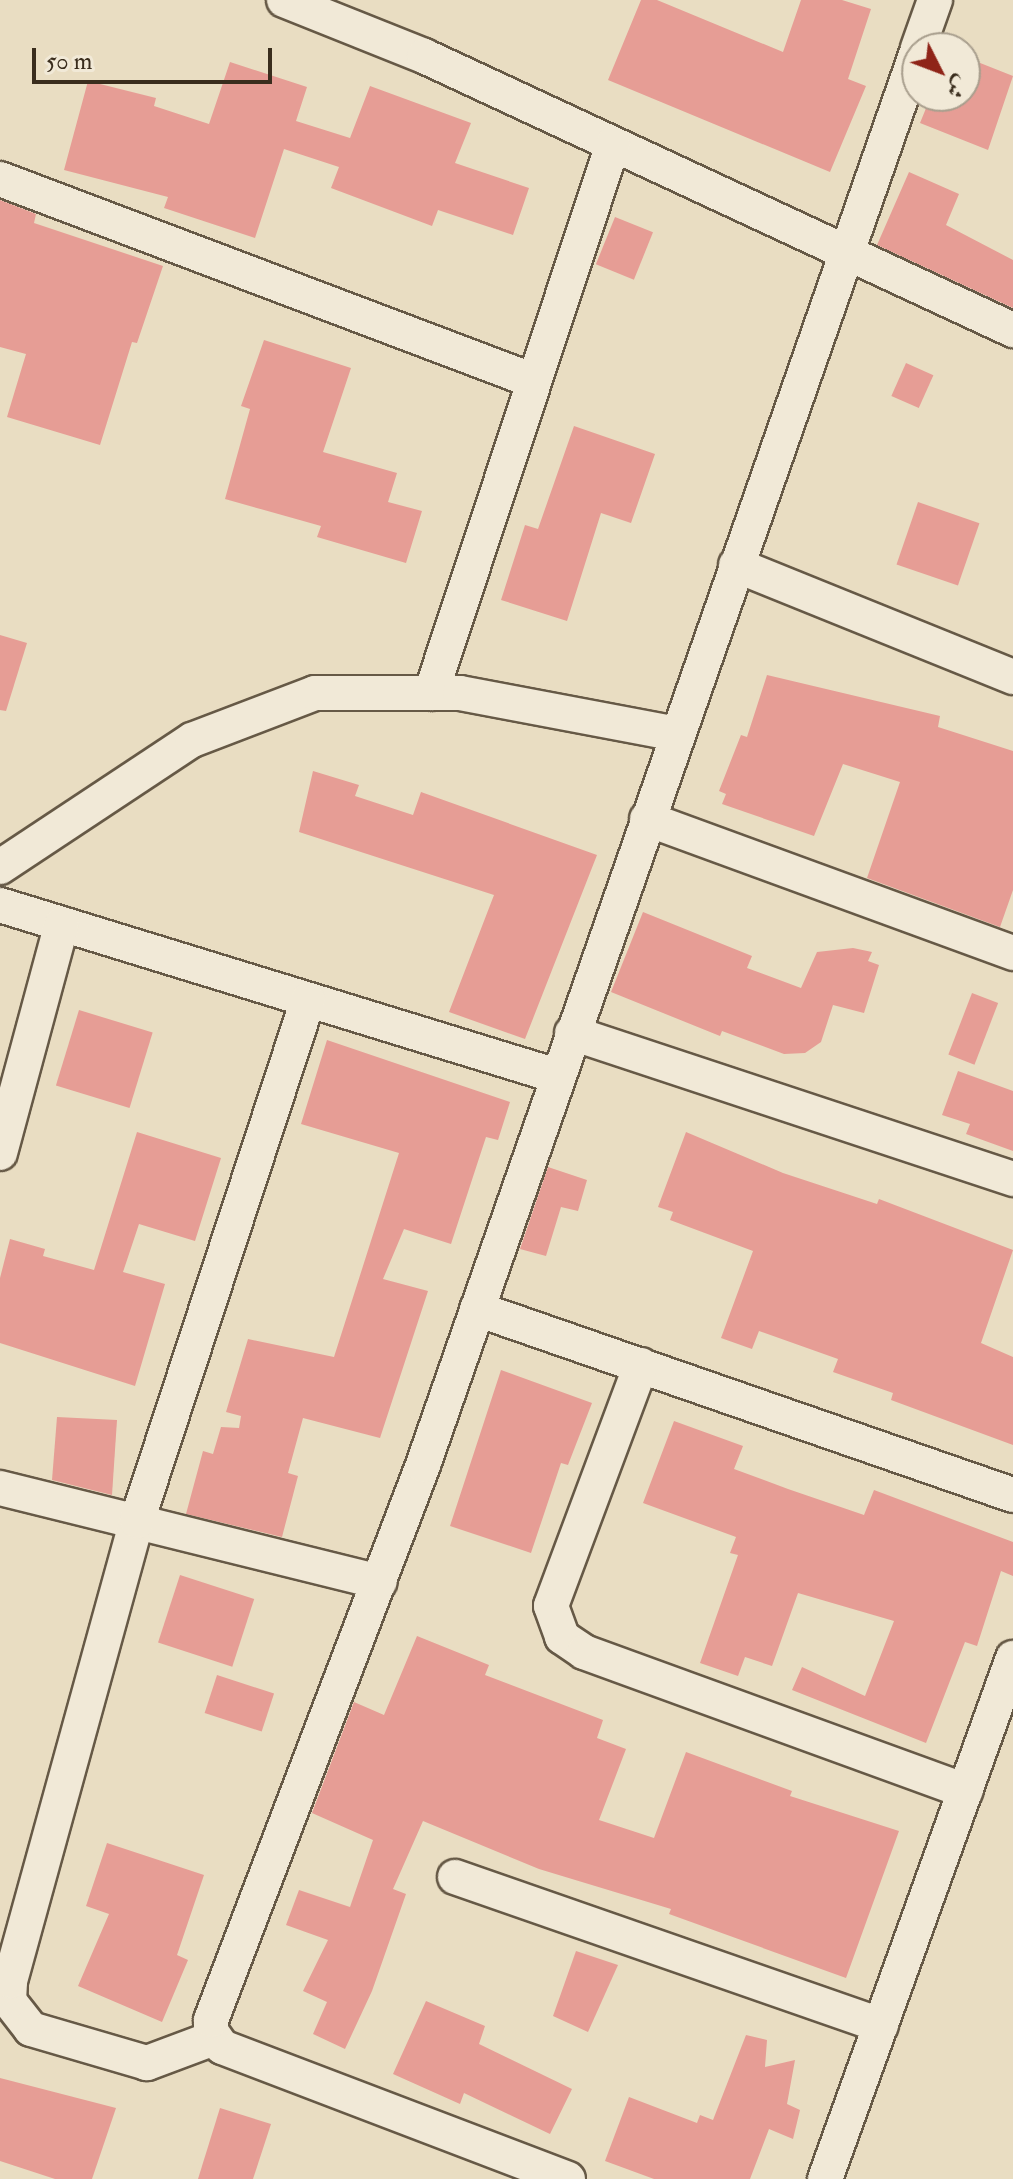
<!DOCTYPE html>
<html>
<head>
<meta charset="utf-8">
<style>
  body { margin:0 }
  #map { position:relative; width:1013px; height:2179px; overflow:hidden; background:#e9ddc2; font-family:"IM FELL Double Pica",Amiri,serif }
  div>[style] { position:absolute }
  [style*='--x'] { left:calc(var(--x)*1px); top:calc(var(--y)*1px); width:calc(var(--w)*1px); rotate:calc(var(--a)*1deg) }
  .building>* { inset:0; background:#e69d95; transform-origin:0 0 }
  .roads { filter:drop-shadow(2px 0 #665946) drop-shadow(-2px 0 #665946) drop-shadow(0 2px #665946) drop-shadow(0 -2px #665946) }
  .minor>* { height:34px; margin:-17px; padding:0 17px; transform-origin:17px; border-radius:17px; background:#f1e9d7 }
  span { translate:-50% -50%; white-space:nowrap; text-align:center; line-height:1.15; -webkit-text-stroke:7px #f1e9d7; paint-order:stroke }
  .north { position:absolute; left:901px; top:32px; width:80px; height:80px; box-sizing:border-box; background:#f1e9d7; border:2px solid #a89e8d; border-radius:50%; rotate:132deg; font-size:22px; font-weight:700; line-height:32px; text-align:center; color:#3a2d1d }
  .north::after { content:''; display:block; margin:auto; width:28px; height:36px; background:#8f2418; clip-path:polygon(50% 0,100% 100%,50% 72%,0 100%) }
  .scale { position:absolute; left:32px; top:48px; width:240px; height:36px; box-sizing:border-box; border:4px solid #3a2d1d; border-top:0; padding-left:10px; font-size:24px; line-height:28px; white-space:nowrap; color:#3a2d1d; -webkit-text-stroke:6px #f1e9d7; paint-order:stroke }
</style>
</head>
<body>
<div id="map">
  <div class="building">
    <i style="clip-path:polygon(641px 0,657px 0,783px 52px,801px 0,842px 0,871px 9px,848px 79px,866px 86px,830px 172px,608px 80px)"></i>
    <i style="clip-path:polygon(965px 57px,1013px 76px,988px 150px,920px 123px,931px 96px,965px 96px)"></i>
    <i style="clip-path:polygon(230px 62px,307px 87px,296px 121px,350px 138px,370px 86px,471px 123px,455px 163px,529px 188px,513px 235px,438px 210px,432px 226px,331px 188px,339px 167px,284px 149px,255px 238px,164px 208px,168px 197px,64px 170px,88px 81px,156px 98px,154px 106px,209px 124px)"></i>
    <i style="clip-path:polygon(909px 172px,959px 194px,946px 225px,1013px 260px,1013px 308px,877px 245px)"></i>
    <i style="clip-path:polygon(0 200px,36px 214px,34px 223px,163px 266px,137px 343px,132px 342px,100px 445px,7px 417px,26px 354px,0 347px)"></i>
    <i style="left:615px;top:217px;width:41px;height:51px;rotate:22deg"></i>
    <i style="clip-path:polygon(264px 340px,351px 368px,323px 452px,397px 473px,388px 502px,422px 511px,406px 563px,317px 537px,321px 526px,225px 499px,250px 409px,241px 406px)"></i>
    <i style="left:906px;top:363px;width:30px;height:36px;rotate:24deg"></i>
    <i style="clip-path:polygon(574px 426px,655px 454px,631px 523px,601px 513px,567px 621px,501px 600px,525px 525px,538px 529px)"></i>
    <i style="left:918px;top:502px;width:65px;height:66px;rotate:19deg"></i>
    <i style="clip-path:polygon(0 635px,27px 643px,6px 711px,0 710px)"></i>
    <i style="clip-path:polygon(767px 675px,940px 716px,938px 727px,1013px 751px,1013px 890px,1000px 927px,867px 878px,900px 782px,843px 764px,814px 836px,722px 804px,726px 794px,719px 791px,741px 735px,747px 737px)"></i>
    <i style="clip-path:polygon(313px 771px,359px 785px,355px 796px,413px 815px,421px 792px,597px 855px,525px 1039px,449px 1012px,494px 895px,299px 832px)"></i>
    <i style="clip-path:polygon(643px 912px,752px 956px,747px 968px,801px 988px,817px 952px,853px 948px,872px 952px,868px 961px,879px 965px,864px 1013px,833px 1005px,821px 1042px,805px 1053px,784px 1054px,722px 1031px,720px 1036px,611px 992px)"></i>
    <i style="left:972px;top:993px;width:28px;height:66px;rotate:21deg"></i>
    <i style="left:79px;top:1010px;width:77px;height:79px;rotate:17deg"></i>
    <i style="clip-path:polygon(327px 1040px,510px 1102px,498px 1140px,486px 1137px,451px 1244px,404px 1229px,383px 1279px,428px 1291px,380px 1438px,303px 1418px,288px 1473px,298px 1476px,282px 1537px,186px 1514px,203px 1451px,213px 1454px,221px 1427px,239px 1428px,241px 1416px,226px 1412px,248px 1339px,334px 1357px,399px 1153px,301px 1124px)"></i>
    <i style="clip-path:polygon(958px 1071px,1013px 1091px,1013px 1151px,966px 1134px,970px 1124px,942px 1115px)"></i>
    <i style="clip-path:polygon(137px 1132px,221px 1158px,195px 1241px,139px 1224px,123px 1272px,165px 1284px,135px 1386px,0 1343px,0 1278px,10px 1239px,45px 1249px,43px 1256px,94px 1270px)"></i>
    <i style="clip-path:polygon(686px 1132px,783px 1173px,877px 1204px,879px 1199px,1013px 1250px,981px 1343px,1013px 1357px,1013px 1445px,891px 1400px,893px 1393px,833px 1372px,838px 1359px,759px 1331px,752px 1349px,721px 1338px,753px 1251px,670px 1220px,673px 1212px,658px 1207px)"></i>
    <i style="clip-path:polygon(548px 1167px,587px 1180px,578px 1211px,561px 1207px,546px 1256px,520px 1249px)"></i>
    <i style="clip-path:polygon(501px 1370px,592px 1403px,568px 1465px,561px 1463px,531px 1553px,450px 1526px)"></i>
    <i style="clip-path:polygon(57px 1417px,117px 1420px,112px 1495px,52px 1480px)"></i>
    <i style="clip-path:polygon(674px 1421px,743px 1446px,734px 1469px,788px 1489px,864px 1515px,874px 1490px,1013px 1542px,1013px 1576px,1001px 1571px,977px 1646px,965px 1642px,926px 1743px,792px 1690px,802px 1667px,865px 1696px,894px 1621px,798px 1593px,772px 1666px,745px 1657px,738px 1676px,700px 1663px,738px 1555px,730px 1553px,736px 1537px,643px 1503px)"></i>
    <i style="left:180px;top:1575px;width:78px;height:71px;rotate:18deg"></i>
    <i style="clip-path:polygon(417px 1636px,489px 1665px,485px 1675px,603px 1720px,597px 1738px,626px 1749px,599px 1820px,654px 1838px,686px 1752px,792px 1791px,790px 1796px,899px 1831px,846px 1978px,669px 1914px,671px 1909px,539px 1869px,423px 1821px,393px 1889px,406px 1894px,372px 1991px,345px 2049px,313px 2034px,327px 2002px,303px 1991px,328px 1940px,286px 1925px,299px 1890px,350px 1907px,373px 1840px,312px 1813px,354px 1702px,384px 1715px)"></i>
    <i style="left:217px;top:1675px;width:60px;height:40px;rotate:18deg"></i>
    <i style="clip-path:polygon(107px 1843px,204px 1875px,177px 1955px,188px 1960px,162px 2022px,78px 1986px,109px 1914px,86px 1906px)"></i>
    <i style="clip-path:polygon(576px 1951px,618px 1965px,588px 2032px,553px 2016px)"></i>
    <i style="clip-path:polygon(426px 2001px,485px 2026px,479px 2044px,572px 2089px,550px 2134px,464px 2093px,460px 2104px,393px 2074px)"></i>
    <i style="clip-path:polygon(746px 2035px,767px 2040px,765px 2067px,795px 2060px,787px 2104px,800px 2110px,793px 2139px,769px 2129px,750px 2179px,654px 2179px,605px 2161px,629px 2097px,697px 2123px,700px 2115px,713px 2120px)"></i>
    <i style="clip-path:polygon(0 2078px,116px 2108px,92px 2179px,55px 2179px,0 2161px)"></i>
    <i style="clip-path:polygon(220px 2108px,271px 2124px,253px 2179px,198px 2179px)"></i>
  </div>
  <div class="roads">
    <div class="minor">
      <i style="--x:284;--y:0;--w:151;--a:21.8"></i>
      <i style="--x:424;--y:56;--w:650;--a:24.95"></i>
      <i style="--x:918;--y:48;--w:51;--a:-70.5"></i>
      <i style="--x:0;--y:179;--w:571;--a:20.72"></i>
      <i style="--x:736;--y:565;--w:299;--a:22"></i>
      <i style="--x:431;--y:693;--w:578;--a:-71.66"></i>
      <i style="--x:647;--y:819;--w:390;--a:20.1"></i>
      <i style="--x:0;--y:867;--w:230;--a:-33.5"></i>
      <i style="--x:192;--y:740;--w:132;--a:-20.9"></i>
      <i style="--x:315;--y:693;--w:145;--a:0"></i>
      <i style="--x:460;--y:693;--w:221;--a:10.7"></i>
      <i style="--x:0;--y:905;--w:583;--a:17.07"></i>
      <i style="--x:572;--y:1033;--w:465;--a:18.3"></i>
      <i style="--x:0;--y:1153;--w:237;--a:-74.9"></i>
      <i style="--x:477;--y:1309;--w:567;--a:19.14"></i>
      <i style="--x:641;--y:1365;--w:257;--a:110.5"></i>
      <i style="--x:551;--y:1606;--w:33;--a:70"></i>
      <i style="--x:562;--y:1637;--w:27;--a:34"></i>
      <i style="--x:584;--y:1652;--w:406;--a:20"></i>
      <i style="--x:0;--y:1488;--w:391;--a:13.9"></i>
      <i style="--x:455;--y:1877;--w:451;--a:19.2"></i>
      <i style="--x:214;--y:2038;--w:72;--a:159.5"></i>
      <i style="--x:147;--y:2063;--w:121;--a:-163.7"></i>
      <i style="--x:31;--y:2029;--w:36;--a:-128"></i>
      <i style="--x:9;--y:2001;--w:20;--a:-87"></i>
      <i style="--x:10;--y:1981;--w:477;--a:-74.6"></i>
      <i style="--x:137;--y:1521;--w:548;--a:-71.83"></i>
      <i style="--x:568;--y:2179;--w:370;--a:-159.1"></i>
      <i style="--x:222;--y:2047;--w:19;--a:-125"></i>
      <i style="--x:211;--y:2031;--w:11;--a:-90"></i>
      <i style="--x:211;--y:2020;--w:594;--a:-69.09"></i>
      <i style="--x:423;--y:1465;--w:1497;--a:-70.73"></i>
      <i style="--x:825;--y:2179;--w:554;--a:-70.16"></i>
    </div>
  </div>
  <div class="north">ش</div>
  <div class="scale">50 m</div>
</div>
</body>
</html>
